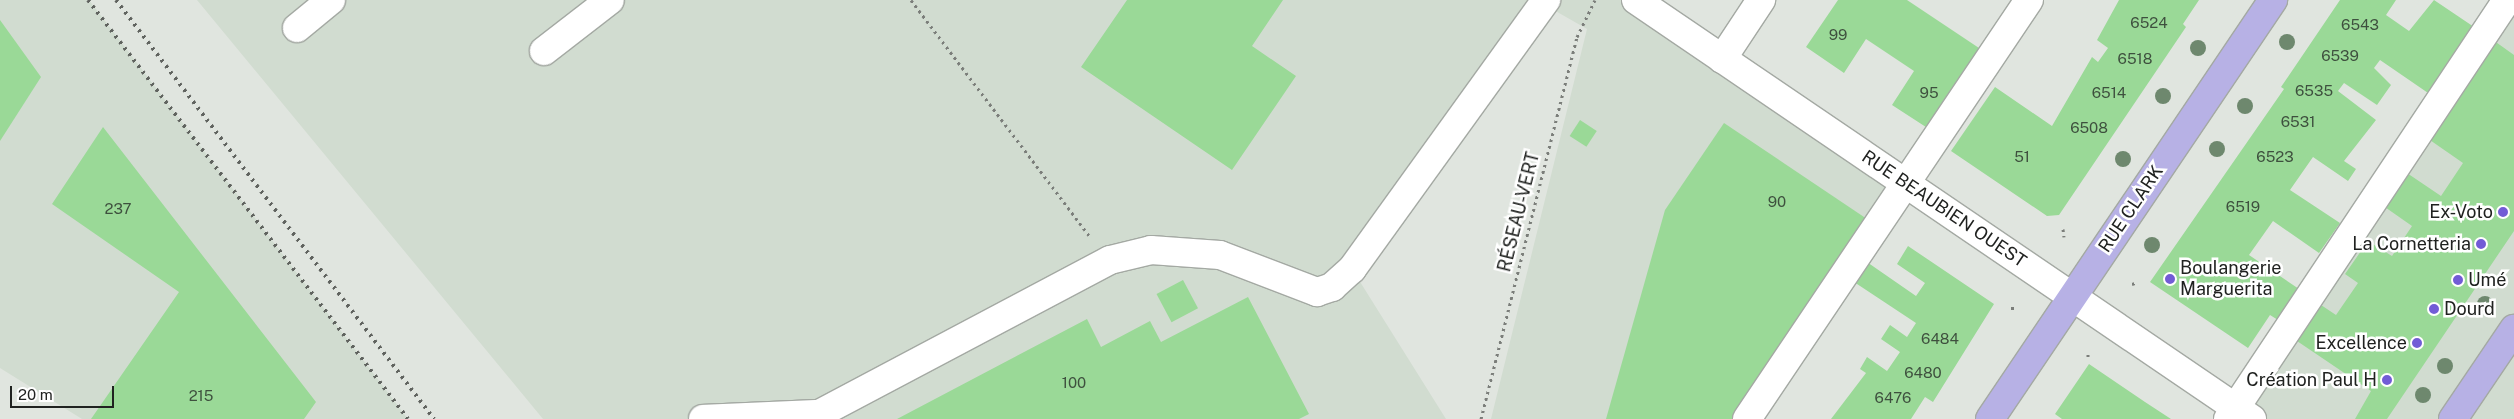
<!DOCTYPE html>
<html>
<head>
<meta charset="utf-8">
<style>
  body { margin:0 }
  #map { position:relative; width:2514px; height:419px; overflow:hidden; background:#e0e5df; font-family:"Public Sans",sans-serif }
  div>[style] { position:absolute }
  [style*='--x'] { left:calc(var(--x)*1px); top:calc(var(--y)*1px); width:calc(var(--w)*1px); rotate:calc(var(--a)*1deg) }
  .built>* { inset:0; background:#d1dcd0 }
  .building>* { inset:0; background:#9ad997; transform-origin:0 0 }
  .path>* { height:3px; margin-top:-1.5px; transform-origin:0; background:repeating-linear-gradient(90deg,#7b7e7a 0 2.5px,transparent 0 6.5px) }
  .roads { filter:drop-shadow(1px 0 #a4a9a3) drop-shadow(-1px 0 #a4a9a3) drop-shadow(0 1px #a4a9a3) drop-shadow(0 -1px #a4a9a3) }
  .minor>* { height:28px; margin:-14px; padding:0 14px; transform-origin:14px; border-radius:14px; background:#fff }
  .major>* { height:28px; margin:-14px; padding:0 14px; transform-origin:14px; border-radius:14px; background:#b7b1e5 }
  .rail>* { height:4px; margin-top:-2px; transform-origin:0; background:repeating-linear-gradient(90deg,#60635f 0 2.5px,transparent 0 7.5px) }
  .trees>* { width:16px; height:16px; margin:-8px; border-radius:50%; background:#6e886e }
  .dots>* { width:14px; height:14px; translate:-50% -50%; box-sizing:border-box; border:2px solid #fff; border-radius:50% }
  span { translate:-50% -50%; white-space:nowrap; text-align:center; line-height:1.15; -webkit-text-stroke:5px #fff; paint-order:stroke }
  .number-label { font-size:15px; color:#3e503e }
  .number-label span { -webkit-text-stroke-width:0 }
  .street-label { font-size:18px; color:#202220 }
  .poi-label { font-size:18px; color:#202220 }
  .right { translate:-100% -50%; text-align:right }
  .left { translate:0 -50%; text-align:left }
  .scale { position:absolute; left:10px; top:386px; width:104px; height:22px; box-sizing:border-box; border:2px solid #202220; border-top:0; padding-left:6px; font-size:15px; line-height:18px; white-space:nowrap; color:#202220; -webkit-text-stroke:4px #fff; paint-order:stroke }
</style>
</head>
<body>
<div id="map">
  <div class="built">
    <i style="clip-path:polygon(0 0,89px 0,408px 419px,82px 419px,0 368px)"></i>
    <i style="clip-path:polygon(197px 0,1646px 0,1906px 183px,1747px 419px,1491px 419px,1587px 29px,1552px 9px,1352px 269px,1446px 419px,543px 419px)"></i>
    <i style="clip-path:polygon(2514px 0,2514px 419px,2228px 419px)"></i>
  </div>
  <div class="building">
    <i style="clip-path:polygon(1127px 0,1283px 0,1252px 46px,1296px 76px,1232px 170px,1081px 67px)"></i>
    <i style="clip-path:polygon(1838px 0,1907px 0,1982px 50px,1929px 129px,1892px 105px,1914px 71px,1866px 39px,1844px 73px,1806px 47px)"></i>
    <i style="clip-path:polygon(2119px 0,2199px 0,2183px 24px,2186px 27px,2059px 215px,2047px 216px,1951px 151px,1995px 87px,2052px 126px,2092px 57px,2098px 62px,2108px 48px,2097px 40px)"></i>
    <i style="clip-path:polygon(2340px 0,2396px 0,2386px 15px,2409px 31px,2434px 0,2477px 29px,2431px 95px,2380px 60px,2374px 68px,2391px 85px,2377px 105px,2344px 83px,2338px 91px,2376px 120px,2344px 161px,2356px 169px,2348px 181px,2313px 157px,2290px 190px,2340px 223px,2319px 253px,2273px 221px,2249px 255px,2299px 289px,2278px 320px,2270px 315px,2248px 348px,2150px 282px,2284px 89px,2281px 87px)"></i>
    <i style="clip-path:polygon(0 20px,41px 77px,0 141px)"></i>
    <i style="clip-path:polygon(2493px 40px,2514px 55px,2514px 231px,2387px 419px,2355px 419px,2371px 391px,2297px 341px,2321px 305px,2336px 315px,2358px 283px,2345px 274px,2368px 241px,2392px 256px,2412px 226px,2382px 205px,2404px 171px,2441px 196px,2463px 163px,2427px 138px)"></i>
    <i style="left:1580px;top:120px;width:20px;height:19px;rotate:33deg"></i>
    <i style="clip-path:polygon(1724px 123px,1867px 219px,1733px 419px,1606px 419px,1665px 210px)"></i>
    <i style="clip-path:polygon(103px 127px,316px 402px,304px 419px,91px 419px,179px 292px,52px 204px)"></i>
    <i style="clip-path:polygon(1908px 246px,1994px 304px,1933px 402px,1925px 397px,1911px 419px,1831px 419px,1866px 373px,1860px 369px,1867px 357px,1887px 371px,1900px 352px,1881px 339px,1890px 325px,1907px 337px,1916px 323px,1851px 280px,1864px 260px,1916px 296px,1925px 283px,1897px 264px)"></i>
    <i style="left:1183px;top:280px;width:32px;height:30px;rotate:62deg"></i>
    <i style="clip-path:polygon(1248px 297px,1309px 414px,1299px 419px,897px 419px,1087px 319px,1101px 347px,1150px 321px,1161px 342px)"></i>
    <i style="clip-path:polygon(2089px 364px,2145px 402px,2171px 419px,2062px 419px,2055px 414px)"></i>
  </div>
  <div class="path">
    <i style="--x:911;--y:0;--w:295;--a:52.9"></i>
    <i style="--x:2063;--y:229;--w:8;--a:83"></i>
    <i style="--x:2132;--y:284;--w:6;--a:-18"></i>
    <i style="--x:2011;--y:308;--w:5;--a:0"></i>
    <i style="--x:2088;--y:354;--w:5;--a:90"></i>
    <i style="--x:1481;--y:419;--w:394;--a:-75.9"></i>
    <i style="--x:1577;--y:37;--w:41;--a:-64.1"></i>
  </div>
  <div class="roads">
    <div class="minor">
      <i style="--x:1636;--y:0;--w:745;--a:34.22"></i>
      <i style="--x:297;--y:28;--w:44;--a:-39.5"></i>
      <i style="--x:544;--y:51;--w:83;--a:-37.7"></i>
      <i style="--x:1722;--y:59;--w:71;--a:-56.5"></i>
      <i style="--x:703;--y:419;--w:116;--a:-2.5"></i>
      <i style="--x:819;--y:414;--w:329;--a:-27.9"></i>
      <i style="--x:1110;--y:260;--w:42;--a:-13.7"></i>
      <i style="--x:1151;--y:250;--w:69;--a:4.1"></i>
      <i style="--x:1220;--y:255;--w:104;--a:20.9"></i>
      <i style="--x:1317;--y:292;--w:16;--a:-18"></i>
      <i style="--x:1332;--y:287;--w:27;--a:-42"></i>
      <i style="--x:1352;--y:269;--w:332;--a:-54.2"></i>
      <i style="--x:1747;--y:419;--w:505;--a:-56.06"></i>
      <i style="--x:2228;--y:419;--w:503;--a:-56.34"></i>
    </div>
    <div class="major">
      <i style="--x:1990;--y:419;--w:506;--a:-55.96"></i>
      <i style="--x:2453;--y:419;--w:109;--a:-55.9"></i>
    </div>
  </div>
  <div class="rail">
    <i style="--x:88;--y:0;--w:527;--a:52.63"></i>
    <i style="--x:116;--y:0;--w:526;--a:52.8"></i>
  </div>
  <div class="trees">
    <i style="left:2287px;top:42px"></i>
    <i style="left:2198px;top:48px"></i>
    <i style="left:2163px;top:96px"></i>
    <i style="left:2245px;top:106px"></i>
    <i style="left:2217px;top:149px"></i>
    <i style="left:2123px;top:159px"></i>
    <i style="left:2152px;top:245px"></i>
    <i style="left:2485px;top:304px"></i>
    <i style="left:2445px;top:366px"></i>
    <i style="left:2423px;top:395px"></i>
  </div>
  <div class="dots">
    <i style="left:2503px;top:212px;background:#725cd6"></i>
    <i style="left:2481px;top:244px;background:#725cd6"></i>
    <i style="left:2170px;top:279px;background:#725cd6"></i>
    <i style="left:2458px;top:280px;background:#725cd6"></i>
    <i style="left:2434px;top:309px;background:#725cd6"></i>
    <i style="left:2417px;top:343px;background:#725cd6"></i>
    <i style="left:2387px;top:380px;background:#725cd6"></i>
  </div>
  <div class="number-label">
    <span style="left:2149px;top:23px">6524</span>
    <span style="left:2360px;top:25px">6543</span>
    <span style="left:1838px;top:35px">99</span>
    <span style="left:2340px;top:56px">6539</span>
    <span style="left:2135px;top:59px">6518</span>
    <span style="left:2314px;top:91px">6535</span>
    <span style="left:1929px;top:93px">95</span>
    <span style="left:2109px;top:93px">6514</span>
    <span style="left:2298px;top:122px">6531</span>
    <span style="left:2089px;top:128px">6508</span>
    <span style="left:2022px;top:157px">51</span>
    <span style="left:2275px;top:157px">6523</span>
    <span style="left:1777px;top:202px">90</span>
    <span style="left:2243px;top:207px">6519</span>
    <span style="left:118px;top:209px">237</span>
    <span style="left:1940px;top:339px">6484</span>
    <span style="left:1923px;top:373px">6480</span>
    <span style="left:1074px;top:383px">100</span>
    <span style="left:201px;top:396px">215</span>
    <span style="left:1893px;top:398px">6476</span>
  </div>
  <div class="street-label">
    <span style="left:1944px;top:209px;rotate:34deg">RUE BEAUBIEN OUEST</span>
    <span style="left:2131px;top:209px;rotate:-56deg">RUE CLARK</span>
    <span style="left:1519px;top:212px;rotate:-76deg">RÉSEAU-VERT</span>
  </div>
  <div class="poi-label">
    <span class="right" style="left:2493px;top:212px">Ex-Voto</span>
    <span class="right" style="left:2471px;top:244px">La Cornetteria</span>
    <span class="left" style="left:2180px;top:279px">Boulangerie<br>Marguerita</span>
    <span class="left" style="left:2468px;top:280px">Umé</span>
    <span class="left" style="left:2444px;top:309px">Dourd</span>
    <span class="right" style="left:2407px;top:343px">Excellence</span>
    <span class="right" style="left:2377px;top:380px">Création Paul H</span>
  </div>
  <div class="scale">20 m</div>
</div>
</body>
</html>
